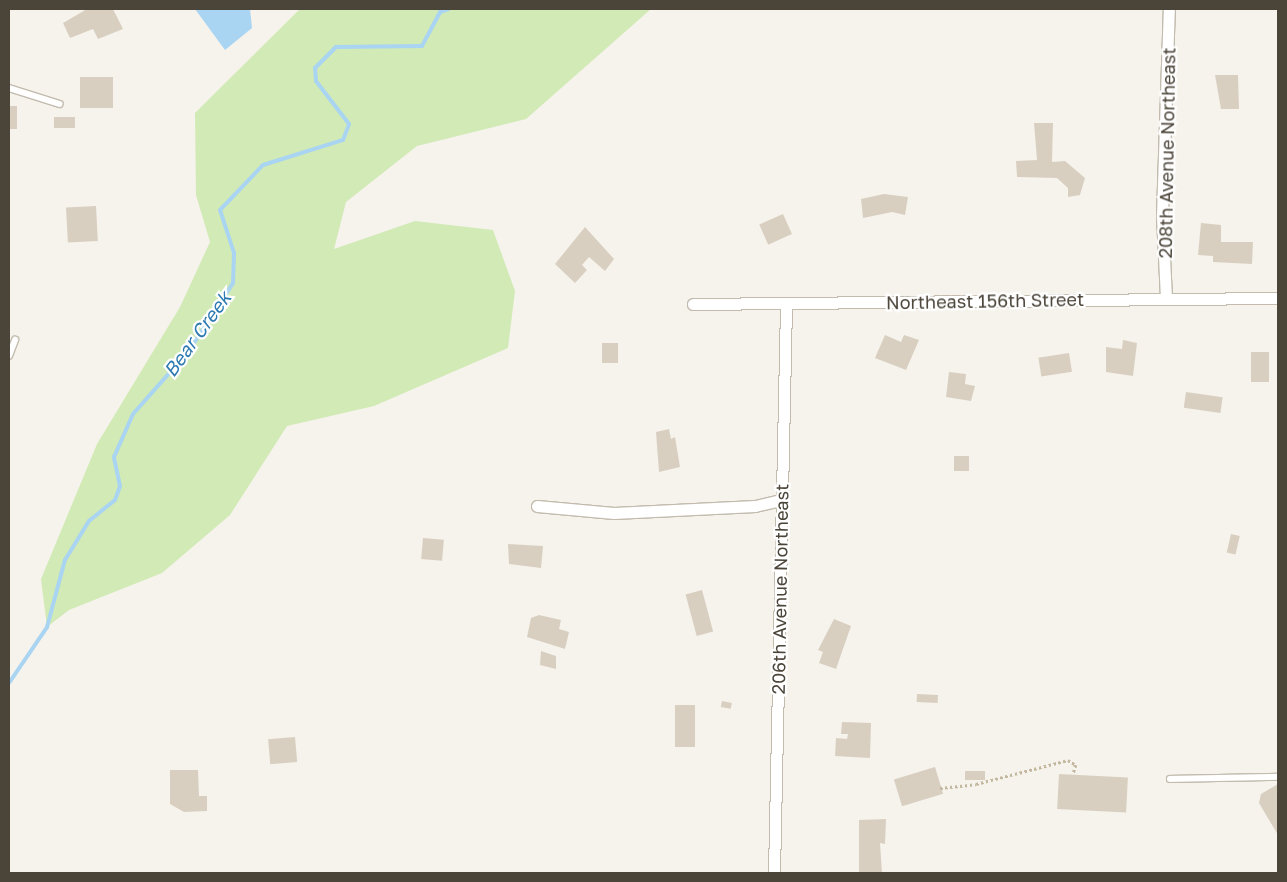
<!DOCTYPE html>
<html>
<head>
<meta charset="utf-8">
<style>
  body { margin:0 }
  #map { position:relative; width:1287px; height:882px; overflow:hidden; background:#f6f3ec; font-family:"Golos Text",sans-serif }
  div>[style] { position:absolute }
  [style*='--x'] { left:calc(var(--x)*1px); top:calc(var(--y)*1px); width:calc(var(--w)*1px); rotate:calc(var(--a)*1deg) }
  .green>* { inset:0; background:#d2eab5 }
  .water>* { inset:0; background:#a9d4f2 }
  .stream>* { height:4px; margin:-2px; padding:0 2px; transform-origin:2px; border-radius:2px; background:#a9d4f2 }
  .building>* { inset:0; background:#d8cfc1; transform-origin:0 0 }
  .path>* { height:2.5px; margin-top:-1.25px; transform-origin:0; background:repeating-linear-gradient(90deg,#c4b79f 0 2.5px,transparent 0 5px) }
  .roads { filter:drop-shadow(1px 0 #c2bbae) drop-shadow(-1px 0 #c2bbae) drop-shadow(0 1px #c2bbae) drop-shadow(0 -1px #c2bbae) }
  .service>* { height:5.5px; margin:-2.75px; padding:0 2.75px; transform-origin:2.75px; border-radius:2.75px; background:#fff }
  .minor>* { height:11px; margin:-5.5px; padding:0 5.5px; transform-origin:5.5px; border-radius:5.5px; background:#fff }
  span { translate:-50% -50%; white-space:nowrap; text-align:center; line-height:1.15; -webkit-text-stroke:4.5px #fff; paint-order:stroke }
  .street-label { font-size:18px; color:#4b4439 }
  .water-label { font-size:19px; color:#2e7ab2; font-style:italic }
  .frame { position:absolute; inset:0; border:10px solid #4b4439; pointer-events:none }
</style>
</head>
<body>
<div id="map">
  <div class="green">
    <i style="clip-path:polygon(300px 9px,651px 9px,526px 119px,417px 146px,346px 202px,334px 249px,415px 221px,493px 230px,515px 291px,508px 348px,374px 406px,287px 426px,230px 515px,162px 573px,69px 610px,47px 627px,41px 579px,97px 444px,180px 307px,210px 242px,196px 195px,195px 113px)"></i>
  </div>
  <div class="water">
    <i style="clip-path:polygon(195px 9px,250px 9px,252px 28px,225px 50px)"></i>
  </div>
  <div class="stream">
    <i style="--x:9;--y:683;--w:68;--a:-55.8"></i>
    <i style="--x:47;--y:627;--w:69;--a:-75"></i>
    <i style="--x:65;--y:560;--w:46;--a:-58.4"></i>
    <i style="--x:89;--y:521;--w:33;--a:-39"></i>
    <i style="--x:115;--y:500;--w:15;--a:-70"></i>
    <i style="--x:120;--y:486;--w:30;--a:-102"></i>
    <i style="--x:114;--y:457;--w:47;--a:-66.2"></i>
    <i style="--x:133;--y:414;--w:83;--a:-48.4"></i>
    <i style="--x:188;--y:352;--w:82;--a:-56.9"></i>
    <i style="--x:233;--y:283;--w:30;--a:-88"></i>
    <i style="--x:234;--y:253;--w:45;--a:-108"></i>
    <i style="--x:220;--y:210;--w:62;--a:-46.3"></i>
    <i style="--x:263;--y:165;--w:84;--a:-17.4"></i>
    <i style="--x:343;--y:140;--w:17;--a:-69"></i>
    <i style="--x:349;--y:124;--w:54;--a:-127.5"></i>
    <i style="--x:316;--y:81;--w:13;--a:-94"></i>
    <i style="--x:315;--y:68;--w:30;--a:-45"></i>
    <i style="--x:336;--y:47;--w:86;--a:-0.7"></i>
    <i style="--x:422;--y:46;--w:38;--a:-62"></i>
    <i style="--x:440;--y:12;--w:9;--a:-18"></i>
  </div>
  <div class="building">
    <i style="clip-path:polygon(87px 9px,113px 9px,123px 29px,98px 39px,93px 29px,70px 38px,63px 23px)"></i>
    <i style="clip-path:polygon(1215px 75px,1238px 75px,1239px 109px,1221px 109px)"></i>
    <i style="left:80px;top:77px;width:33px;height:31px"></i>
    <i style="left:9px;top:106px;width:8px;height:23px"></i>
    <i style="left:75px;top:117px;width:11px;height:21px;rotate:90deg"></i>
    <i style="clip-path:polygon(1034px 123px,1053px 123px,1052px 162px,1065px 161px,1085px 178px,1080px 195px,1068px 197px,1068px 188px,1057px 178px,1017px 177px,1016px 161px,1037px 160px)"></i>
    <i style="clip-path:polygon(884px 194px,908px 197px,905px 215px,892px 212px,863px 218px,861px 199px)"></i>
    <i style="left:96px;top:206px;width:35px;height:30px;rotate:87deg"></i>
    <i style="left:783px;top:214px;width:22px;height:26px;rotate:66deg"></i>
    <i style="clip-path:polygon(1201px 223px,1221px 225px,1221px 242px,1253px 242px,1252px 264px,1213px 262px,1213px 256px,1198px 255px)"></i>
    <i style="clip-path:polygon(585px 227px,614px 259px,605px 271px,589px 257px,582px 265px,587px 270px,575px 283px,555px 264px)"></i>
    <i style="clip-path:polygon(885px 335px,901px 342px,904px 335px,919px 340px,906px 370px,875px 358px)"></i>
    <i style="clip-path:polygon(1123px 340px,1137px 343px,1133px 376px,1106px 372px,1106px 347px,1122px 349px)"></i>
    <i style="left:602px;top:343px;width:16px;height:20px"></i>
    <i style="left:1251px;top:352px;width:18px;height:30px"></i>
    <i style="left:1069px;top:353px;width:19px;height:31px;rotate:81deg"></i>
    <i style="clip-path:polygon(949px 372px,966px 374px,965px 384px,975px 386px,971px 401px,946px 397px)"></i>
    <i style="left:1186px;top:392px;width:37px;height:16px;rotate:8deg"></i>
    <i style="clip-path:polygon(669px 429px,671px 439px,675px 437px,680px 467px,659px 472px,656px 432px)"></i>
    <i style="left:954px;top:456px;width:15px;height:15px"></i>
    <i style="left:1231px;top:534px;width:9px;height:19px;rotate:13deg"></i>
    <i style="left:423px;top:538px;width:21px;height:21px;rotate:5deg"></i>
    <i style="clip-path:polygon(508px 544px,543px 546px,541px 568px,509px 564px)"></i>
    <i style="left:702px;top:590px;width:43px;height:17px;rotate:75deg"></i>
    <i style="clip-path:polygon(539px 615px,561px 620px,559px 629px,569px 632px,565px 649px,527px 637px,531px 618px)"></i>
    <i style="clip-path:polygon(834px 619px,851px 626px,836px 669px,819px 663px,823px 652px,818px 650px)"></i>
    <i style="clip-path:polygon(541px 651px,556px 656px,556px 669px,540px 665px)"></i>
    <i style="left:917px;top:694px;width:21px;height:8px;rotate:3deg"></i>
    <i style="left:722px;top:701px;width:10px;height:6px;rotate:11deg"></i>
    <i style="left:695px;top:705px;width:42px;height:20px;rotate:90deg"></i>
    <i style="clip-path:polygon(842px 722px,871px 723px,870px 758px,835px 756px,836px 738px,847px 739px,848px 734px,841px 734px)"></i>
    <i style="left:295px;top:737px;width:25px;height:27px;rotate:85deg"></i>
    <i style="left:935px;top:767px;width:28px;height:43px;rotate:73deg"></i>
    <i style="clip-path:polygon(170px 770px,198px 770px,199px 796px,207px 796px,207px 811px,184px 812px,170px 804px)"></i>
    <i style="left:965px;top:771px;width:20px;height:9px"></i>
    <i style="left:1059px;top:774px;width:69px;height:35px;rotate:3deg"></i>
    <i style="clip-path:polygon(1278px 784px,1278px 835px,1259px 803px,1261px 794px)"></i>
    <i style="clip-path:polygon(886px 819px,885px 844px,880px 843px,882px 873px,859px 873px,859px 820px)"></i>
  </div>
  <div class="path">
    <i style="--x:940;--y:788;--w:36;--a:-6"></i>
    <i style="--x:976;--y:784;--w:95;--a:-14.6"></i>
    <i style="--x:1068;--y:760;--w:9;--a:32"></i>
    <i style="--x:1076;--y:765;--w:10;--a:107"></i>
  </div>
  <div class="roads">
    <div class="service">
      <i style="--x:9;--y:88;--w:53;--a:17.4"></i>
      <i style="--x:9;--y:356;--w:17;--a:-69"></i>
      <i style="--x:1170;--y:779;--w:108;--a:-1.1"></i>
    </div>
    <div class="minor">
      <i style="--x:1166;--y:298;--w:83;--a:-92.8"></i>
      <i style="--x:1162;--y:215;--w:206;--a:-88.1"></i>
      <i style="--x:693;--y:304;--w:585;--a:-0.59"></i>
      <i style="--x:537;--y:506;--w:77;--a:5.2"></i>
      <i style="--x:614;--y:513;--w:141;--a:-2.8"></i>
      <i style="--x:755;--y:506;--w:28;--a:-13"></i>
      <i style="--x:774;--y:873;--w:568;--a:-88.79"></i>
    </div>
  </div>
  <div class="street-label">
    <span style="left:1167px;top:153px;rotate:-89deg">208th Avenue Northeast</span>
    <span style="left:985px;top:301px;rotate:-1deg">Northeast 156th Street</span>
    <span style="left:780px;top:589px;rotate:-89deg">206th Avenue Northeast</span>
  </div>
  <div class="water-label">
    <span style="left:197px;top:334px;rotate:-54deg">Bear Creek</span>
  </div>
  <div class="frame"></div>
</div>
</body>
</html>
